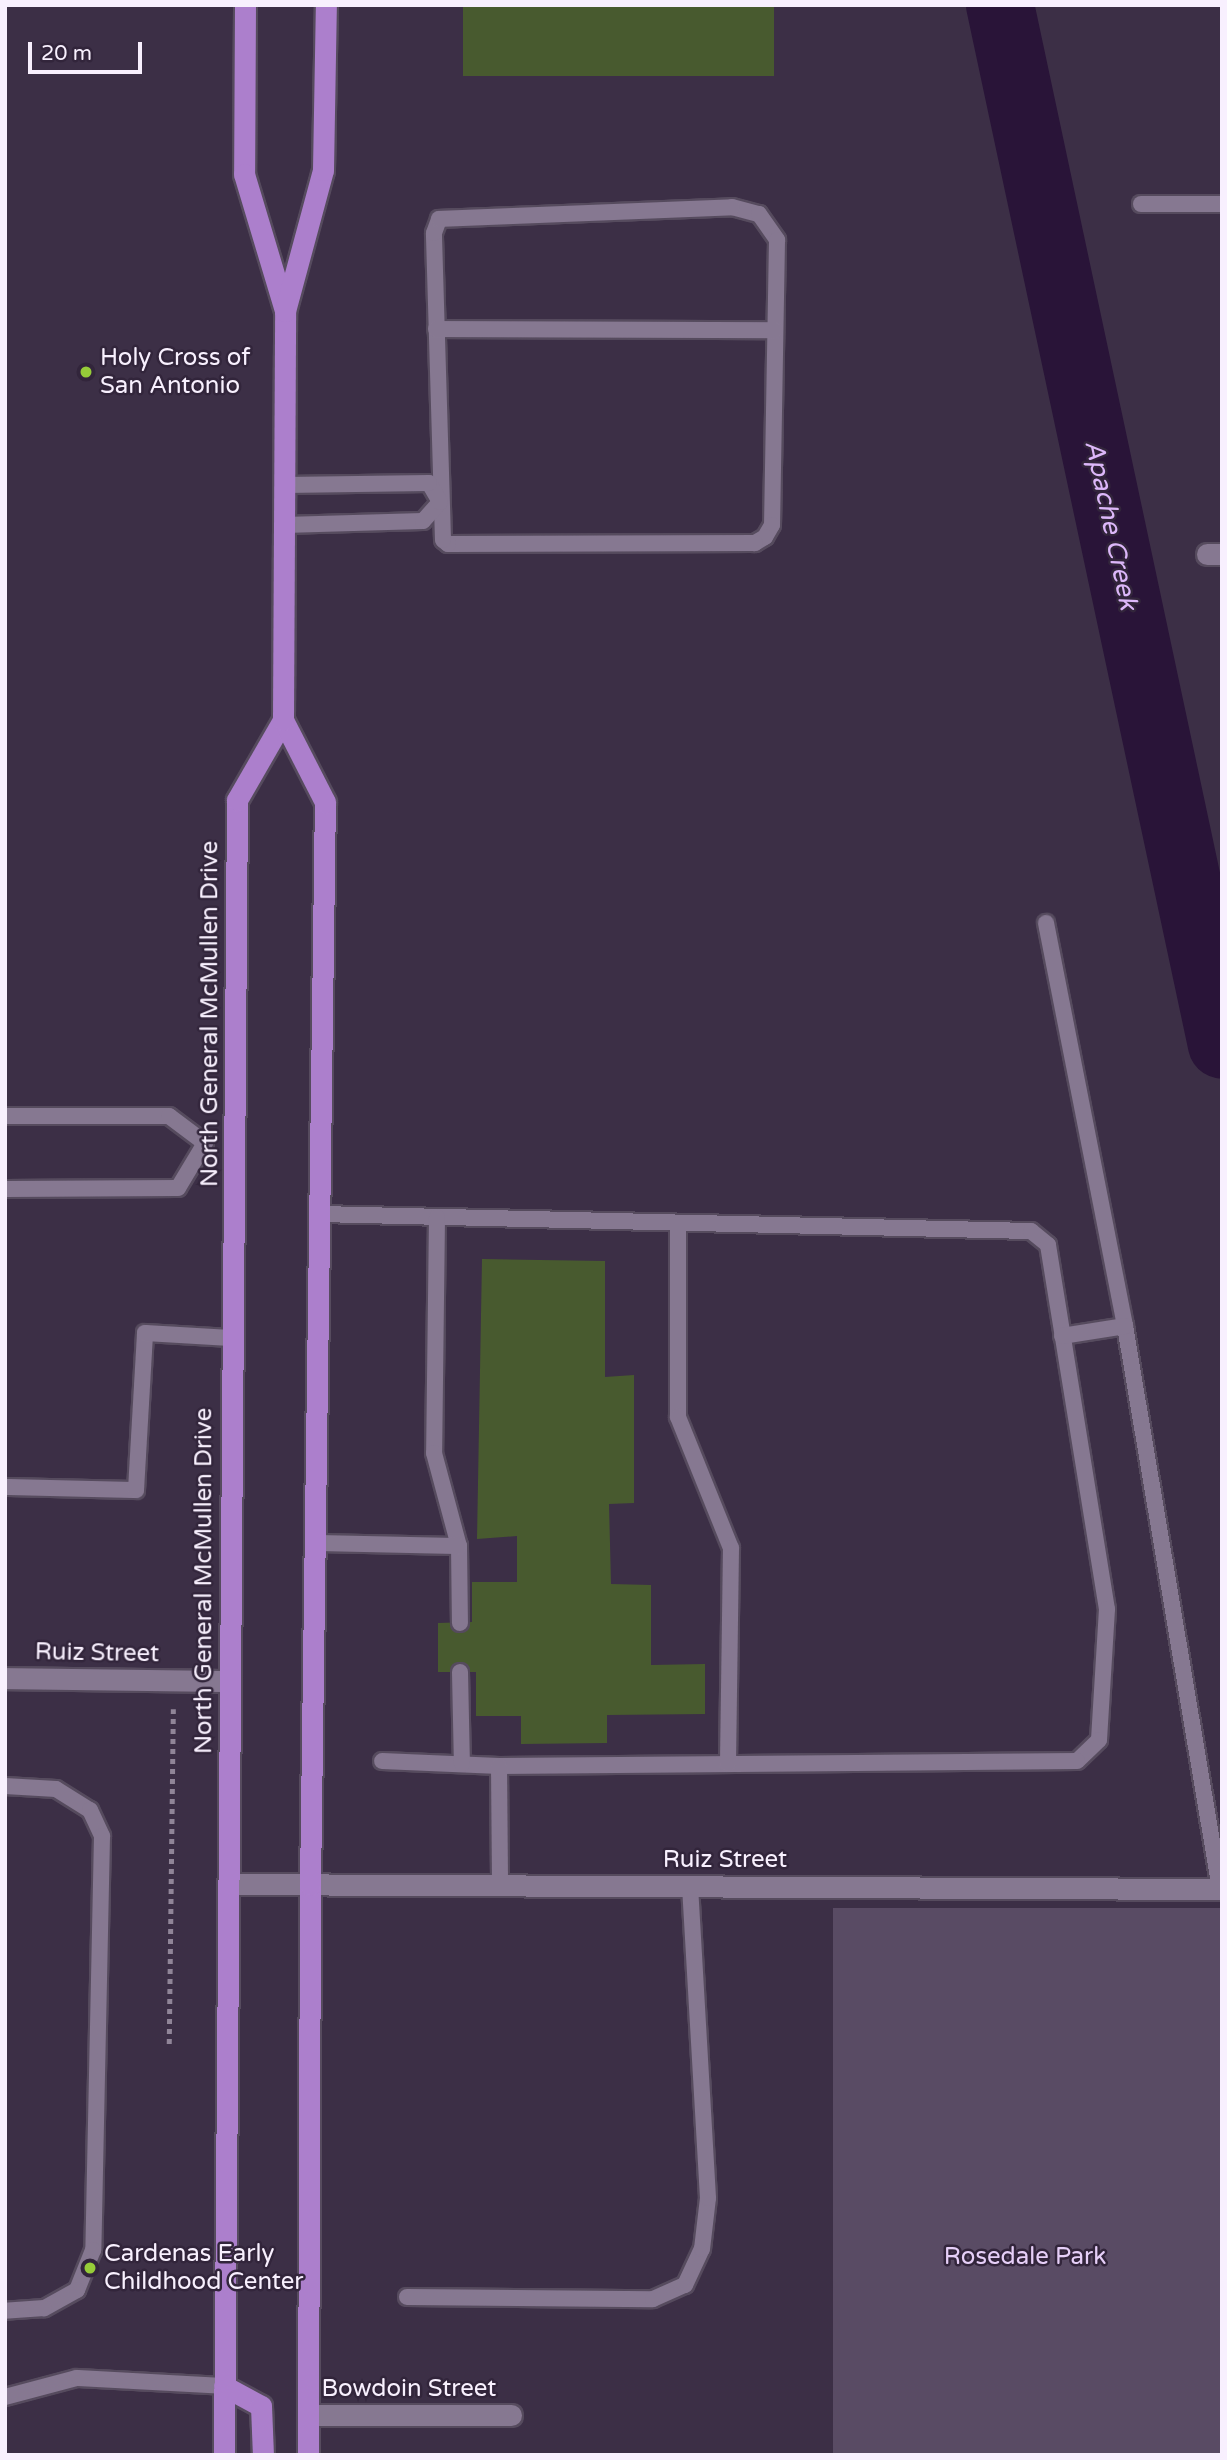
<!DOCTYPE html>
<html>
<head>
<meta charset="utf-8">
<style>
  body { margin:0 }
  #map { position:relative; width:1227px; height:2460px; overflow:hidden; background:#3c2f46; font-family:"Varela Round",sans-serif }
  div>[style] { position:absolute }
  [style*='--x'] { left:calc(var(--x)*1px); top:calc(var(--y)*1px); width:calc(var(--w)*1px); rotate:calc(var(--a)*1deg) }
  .green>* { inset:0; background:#594b64; transform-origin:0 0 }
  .river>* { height:68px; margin:-34px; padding:0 34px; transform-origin:34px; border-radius:34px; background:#291438 }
  .building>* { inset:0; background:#485a2f; transform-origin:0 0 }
  .path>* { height:4.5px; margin-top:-2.25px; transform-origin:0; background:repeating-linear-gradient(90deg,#908598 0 5px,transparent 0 10px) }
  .roads { filter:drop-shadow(2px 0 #564b5e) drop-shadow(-2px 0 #564b5e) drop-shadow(0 2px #564b5e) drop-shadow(0 -2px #564b5e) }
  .service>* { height:16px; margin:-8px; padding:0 8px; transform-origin:8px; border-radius:8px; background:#867891 }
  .minor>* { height:21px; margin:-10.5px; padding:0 10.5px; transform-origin:10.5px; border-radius:10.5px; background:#867891 }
  .primary>* { height:21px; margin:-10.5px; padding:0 10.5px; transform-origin:10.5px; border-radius:10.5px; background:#ac7fcc }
  .dots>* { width:19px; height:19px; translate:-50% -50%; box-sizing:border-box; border:4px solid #32253b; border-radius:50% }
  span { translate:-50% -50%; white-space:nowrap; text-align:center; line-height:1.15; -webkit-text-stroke:5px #32253b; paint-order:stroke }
  .poi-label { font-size:24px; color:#f8f0fe }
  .left { translate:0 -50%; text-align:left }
  .street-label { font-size:24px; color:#f8f0fe }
  .park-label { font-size:24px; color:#e6cff8 }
  .water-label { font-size:26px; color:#dcb7f9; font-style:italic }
  .frame { position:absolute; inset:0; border:7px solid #f8f0fe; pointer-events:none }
  .scale { position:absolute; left:28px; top:42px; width:114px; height:32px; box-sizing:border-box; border:4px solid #f8f0fe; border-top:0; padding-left:9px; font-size:21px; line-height:24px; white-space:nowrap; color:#f8f0fe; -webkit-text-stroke:5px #32253b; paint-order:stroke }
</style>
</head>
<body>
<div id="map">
  <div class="green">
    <i style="left:833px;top:1908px;width:389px;height:547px"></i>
  </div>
  <div class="river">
    <i style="--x:1000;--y:5;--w:1063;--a:77.95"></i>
  </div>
  <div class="building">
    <i style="left:463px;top:5px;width:311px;height:71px"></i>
    <i style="clip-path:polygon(482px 1259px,605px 1261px,605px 1377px,634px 1375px,634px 1503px,609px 1504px,611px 1584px,651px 1585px,651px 1665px,705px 1664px,705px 1714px,607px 1715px,607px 1743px,521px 1744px,521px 1716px,476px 1716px,476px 1672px,438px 1672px,438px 1623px,472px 1622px,472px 1582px,517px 1582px,517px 1536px,477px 1539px)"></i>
  </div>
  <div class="path">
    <i style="--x:169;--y:2044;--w:335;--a:-89.3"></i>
  </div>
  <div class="roads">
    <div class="service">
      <i style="--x:1141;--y:204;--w:81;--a:0"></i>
      <i style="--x:732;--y:207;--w:28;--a:15"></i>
      <i style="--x:759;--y:214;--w:32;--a:55"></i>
      <i style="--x:777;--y:240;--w:285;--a:91"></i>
      <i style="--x:772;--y:525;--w:14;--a:120"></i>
      <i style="--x:765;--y:537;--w:12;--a:149"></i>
      <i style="--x:755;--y:543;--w:307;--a:179.8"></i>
      <i style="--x:448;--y:544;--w:6;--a:-141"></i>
      <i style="--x:443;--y:540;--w:307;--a:-91.7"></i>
      <i style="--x:434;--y:233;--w:15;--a:-70"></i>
      <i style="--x:439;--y:219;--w:293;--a:-2.3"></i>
      <i style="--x:436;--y:329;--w:339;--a:0.2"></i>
      <i style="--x:284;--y:525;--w:139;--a:-1.6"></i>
      <i style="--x:423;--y:521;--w:25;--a:-48"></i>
      <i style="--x:440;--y:502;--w:22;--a:-120"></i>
      <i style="--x:429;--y:483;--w:144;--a:179.2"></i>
      <i style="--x:1046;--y:923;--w:411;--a:78.9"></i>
      <i style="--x:1125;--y:1326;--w:571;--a:80.42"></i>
      <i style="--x:5;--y:1116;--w:164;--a:0"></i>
      <i style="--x:169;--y:1116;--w:45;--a:36.9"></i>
      <i style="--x:205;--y:1143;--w:52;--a:121"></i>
      <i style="--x:178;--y:1188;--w:173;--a:179.7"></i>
      <i style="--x:319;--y:1214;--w:712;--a:1.37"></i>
      <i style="--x:1031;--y:1231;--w:22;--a:39"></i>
      <i style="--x:1048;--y:1245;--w:369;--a:80.8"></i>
      <i style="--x:1107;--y:1609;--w:131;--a:93.5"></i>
      <i style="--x:1099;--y:1740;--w:30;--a:136"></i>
      <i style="--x:1077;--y:1761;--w:578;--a:179.5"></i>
      <i style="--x:499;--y:1766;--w:117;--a:-177.6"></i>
      <i style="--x:437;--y:1217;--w:236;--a:90.7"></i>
      <i style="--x:434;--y:1453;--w:96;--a:75"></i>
      <i style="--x:459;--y:1546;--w:77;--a:89.3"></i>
      <i style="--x:678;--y:1223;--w:194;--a:90"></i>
      <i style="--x:678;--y:1417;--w:141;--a:68"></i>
      <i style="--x:731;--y:1548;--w:216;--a:90.8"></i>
      <i style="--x:1062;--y:1336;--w:64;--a:-9"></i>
      <i style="--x:5;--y:1487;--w:131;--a:1.3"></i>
      <i style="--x:136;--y:1490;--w:157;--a:-86.7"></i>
      <i style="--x:145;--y:1333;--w:86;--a:3.3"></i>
      <i style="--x:315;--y:1543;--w:144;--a:1.2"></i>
      <i style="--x:460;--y:1672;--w:92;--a:88.8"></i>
      <i style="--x:499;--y:1766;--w:120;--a:89.5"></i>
      <i style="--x:5;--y:1786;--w:51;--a:3.4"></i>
      <i style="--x:56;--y:1789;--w:40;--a:32"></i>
      <i style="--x:90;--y:1810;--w:29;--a:65"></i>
      <i style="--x:102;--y:1836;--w:414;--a:91.2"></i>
      <i style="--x:93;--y:2250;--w:43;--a:111.8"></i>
      <i style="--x:77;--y:2290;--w:38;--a:151"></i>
      <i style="--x:44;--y:2308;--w:39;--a:176"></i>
      <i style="--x:407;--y:2297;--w:246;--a:0.5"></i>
      <i style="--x:653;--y:2299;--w:35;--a:-24"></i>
      <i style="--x:685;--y:2285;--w:40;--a:-65"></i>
      <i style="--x:702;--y:2249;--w:51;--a:-83.3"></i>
      <i style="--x:708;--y:2198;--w:313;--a:-93.3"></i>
      <i style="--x:5;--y:2397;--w:74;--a:-14.8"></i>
      <i style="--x:77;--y:2378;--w:147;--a:3.1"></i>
    </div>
    <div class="minor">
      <i style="--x:1207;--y:554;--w:15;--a:0"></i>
      <i style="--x:5;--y:1678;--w:225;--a:0.8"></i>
      <i style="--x:228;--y:1884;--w:994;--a:0.29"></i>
      <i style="--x:308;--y:2415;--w:203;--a:0"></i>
    </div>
    <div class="primary">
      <i style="--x:245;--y:5;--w:169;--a:90.3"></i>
      <i style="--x:244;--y:174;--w:143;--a:73.3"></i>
      <i style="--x:224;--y:2386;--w:42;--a:28.4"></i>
      <i style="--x:261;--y:2406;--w:49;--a:87.7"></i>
      <i style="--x:224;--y:2455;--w:1655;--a:-89.55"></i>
      <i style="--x:237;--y:800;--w:92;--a:-60.1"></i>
      <i style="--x:308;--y:2455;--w:570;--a:-89.8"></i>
      <i style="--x:310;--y:1885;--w:1083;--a:-89.21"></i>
      <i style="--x:325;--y:802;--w:92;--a:-117.1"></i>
      <i style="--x:283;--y:720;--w:409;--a:-89.7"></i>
      <i style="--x:285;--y:311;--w:146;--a:-74.9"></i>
      <i style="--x:323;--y:170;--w:165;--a:-89"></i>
    </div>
  </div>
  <div class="dots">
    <i style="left:86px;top:372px;background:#96cc39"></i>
    <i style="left:90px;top:2268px;background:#96cc39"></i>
  </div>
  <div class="poi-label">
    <span class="left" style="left:100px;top:372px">Holy Cross of<br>San Antonio</span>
    <span class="left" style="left:104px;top:2268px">Cardenas Early<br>Childhood Center</span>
  </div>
  <div class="street-label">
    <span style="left:210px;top:1014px;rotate:-90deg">North General McMullen Drive</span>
    <span style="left:204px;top:1581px;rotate:-90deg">North General McMullen Drive</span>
    <span style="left:97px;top:1653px;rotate:1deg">Ruiz Street</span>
    <span style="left:725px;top:1860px">Ruiz Street</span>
    <span style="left:409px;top:2389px">Bowdoin Street</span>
  </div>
  <div class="park-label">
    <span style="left:1025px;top:2257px">Rosedale Park</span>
  </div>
  <div class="water-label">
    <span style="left:1111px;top:525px;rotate:78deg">Apache Creek</span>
  </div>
  <div class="frame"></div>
  <div class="scale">20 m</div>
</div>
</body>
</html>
